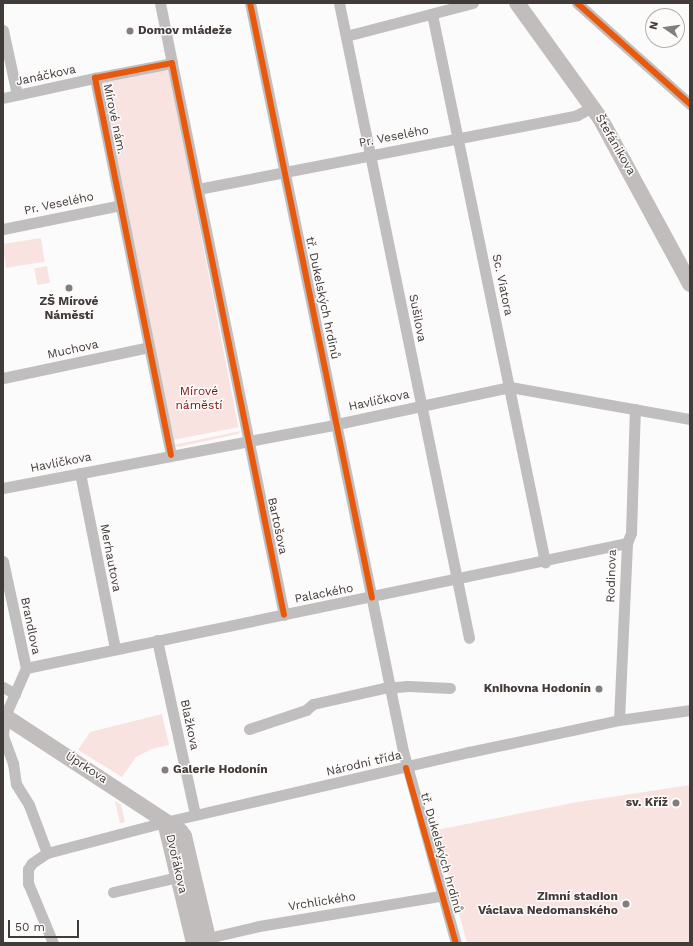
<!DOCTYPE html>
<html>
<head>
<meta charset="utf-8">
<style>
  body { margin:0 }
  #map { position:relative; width:693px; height:946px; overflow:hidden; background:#fcfbfb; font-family:"Work Sans",sans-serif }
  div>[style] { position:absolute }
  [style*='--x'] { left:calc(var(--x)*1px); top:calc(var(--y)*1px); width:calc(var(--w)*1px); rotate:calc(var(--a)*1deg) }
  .green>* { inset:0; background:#f9e3e0; transform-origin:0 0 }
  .street>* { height:11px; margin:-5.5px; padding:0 5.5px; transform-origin:5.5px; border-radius:5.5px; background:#c0bebe }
  .secondary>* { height:16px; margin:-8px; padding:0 8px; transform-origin:8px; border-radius:8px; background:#c0bdbc }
  .cycleway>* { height:6px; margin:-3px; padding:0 3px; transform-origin:3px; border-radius:3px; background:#e8590c }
  .dots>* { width:11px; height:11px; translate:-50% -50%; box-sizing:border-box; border:2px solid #fdfafa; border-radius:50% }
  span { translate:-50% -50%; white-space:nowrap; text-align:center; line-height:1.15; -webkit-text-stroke:3px #fdfafa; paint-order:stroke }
  .poi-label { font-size:12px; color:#413b3a; font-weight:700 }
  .left { translate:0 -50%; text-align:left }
  .right { translate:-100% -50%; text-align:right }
  .street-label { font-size:12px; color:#413b3a }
  .park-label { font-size:12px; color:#79140e }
  .frame { position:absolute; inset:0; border:4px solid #413b3a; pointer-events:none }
  .north { position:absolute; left:645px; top:8px; width:40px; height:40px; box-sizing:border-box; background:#fdfafa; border:1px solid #b2aead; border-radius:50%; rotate:283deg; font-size:11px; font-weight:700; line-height:16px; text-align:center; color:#413b3a }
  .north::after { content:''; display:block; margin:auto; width:14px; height:18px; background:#827e7e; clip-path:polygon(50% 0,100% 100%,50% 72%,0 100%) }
  .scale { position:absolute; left:8px; top:920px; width:71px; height:18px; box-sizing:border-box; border:2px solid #413b3a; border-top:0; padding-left:5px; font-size:12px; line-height:14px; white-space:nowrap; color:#413b3a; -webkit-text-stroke:3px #fdfafa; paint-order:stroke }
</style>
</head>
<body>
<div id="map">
  <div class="green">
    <i style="left:169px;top:70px;width:364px;height:70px;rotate:79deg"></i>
    <i style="left:41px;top:238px;width:24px;height:39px;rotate:81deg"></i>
    <i style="left:47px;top:266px;width:17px;height:13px;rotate:80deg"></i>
    <i style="clip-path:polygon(241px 431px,238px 434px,178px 447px,173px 445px)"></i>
    <i style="clip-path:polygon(162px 714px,169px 745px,152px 749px,136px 757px,122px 777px,78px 750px,90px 732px)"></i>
    <i style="clip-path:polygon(690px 785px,690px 943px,467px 943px,436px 830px,578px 802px)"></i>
    <i style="clip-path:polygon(115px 801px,121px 805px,125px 822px,120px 823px)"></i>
  </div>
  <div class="street">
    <i style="--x:160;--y:3;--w:61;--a:78.7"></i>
    <i style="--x:250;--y:3;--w:763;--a:78.44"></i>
    <i style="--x:403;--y:751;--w:199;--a:74.6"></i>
    <i style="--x:339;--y:3;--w:648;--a:78.43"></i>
    <i style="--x:577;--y:3;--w:152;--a:41.8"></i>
    <i style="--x:432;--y:14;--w:560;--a:78.35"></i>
    <i style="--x:3;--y:30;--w:66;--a:77.8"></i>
    <i style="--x:346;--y:36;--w:131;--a:-14.6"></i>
    <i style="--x:3;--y:98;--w:94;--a:-12.3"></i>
    <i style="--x:198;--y:189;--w:386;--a:-11"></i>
    <i style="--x:577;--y:115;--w:18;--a:-27"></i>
    <i style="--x:3;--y:229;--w:120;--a:-11.5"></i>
    <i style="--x:3;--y:378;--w:149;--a:-12"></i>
    <i style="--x:171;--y:455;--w:385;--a:-101.4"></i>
    <i style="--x:95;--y:78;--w:78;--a:-11"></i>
    <i style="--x:172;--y:63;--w:563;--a:78.53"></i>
    <i style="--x:80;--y:473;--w:178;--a:78.7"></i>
    <i style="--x:3;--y:488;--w:340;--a:-10.8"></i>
    <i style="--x:337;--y:424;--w:177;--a:-12.1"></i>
    <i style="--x:510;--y:387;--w:183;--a:10.1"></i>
    <i style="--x:3;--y:561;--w:109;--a:77.9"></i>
    <i style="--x:26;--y:668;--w:52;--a:113.6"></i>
    <i style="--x:5;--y:716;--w:20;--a:96"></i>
    <i style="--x:3;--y:736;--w:29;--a:70"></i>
    <i style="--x:13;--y:763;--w:21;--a:82"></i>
    <i style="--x:16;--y:784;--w:25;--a:58"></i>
    <i style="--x:29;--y:805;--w:51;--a:69.4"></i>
    <i style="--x:157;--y:640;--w:179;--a:77.7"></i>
    <i style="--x:26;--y:668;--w:614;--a:-11.75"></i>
    <i style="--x:3;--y:687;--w:14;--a:30"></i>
    <i style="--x:619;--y:720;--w:177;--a:-87.4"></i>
    <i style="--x:627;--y:543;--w:11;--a:-68"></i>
    <i style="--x:631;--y:533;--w:124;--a:-88.2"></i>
    <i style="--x:249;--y:729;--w:60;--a:-18.4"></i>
    <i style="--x:306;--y:710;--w:9;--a:-41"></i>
    <i style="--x:313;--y:704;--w:73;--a:-12.7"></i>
    <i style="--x:384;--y:688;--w:24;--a:-5"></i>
    <i style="--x:408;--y:686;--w:42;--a:2.7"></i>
    <i style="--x:113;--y:892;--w:67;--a:-13"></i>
    <i style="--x:208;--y:938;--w:52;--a:-13.2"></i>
    <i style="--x:259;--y:926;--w:184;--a:-9.4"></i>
    <i style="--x:53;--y:943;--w:65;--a:-112.6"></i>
    <i style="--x:28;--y:883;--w:14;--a:-90"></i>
    <i style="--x:28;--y:869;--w:7;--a:-56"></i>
    <i style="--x:32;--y:863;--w:18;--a:-34"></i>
    <i style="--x:47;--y:853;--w:122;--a:-14.7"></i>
    <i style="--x:165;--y:822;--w:312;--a:-13"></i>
    <i style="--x:469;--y:752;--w:153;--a:-12"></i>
    <i style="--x:619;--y:720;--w:72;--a:-8"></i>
  </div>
  <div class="secondary">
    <i style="--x:517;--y:3;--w:142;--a:54.2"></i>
    <i style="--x:600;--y:118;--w:189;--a:61.5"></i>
    <i style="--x:3;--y:715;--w:212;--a:33.2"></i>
    <i style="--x:180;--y:831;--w:6;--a:51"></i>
    <i style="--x:184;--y:836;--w:110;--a:76.8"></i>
    <i style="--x:165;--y:822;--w:124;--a:76.5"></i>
  </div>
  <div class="cycleway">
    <i style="--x:250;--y:3;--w:607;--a:78.41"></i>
    <i style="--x:577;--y:3;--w:152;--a:41.8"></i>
    <i style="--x:171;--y:455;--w:385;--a:-101.4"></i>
    <i style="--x:95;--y:78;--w:78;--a:-11"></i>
    <i style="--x:172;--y:63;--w:563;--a:78.53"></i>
    <i style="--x:406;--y:768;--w:182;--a:74.1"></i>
  </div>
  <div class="dots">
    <i style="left:130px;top:31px;background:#827e7e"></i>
    <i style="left:69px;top:288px;background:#827e7e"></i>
    <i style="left:599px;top:689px;background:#827e7e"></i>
    <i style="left:165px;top:770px;background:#827e7e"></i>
    <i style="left:676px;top:803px;background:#827e7e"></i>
    <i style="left:626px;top:904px;background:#827e7e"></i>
  </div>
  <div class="poi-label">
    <span class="left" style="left:138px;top:31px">Domov mládeže</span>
    <span style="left:69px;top:309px">ZŠ Mírové<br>Náměstí</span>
    <span class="right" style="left:591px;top:689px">Knihovna Hodonín</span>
    <span class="left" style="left:173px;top:770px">Galerie Hodonín</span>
    <span class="right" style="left:668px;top:803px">sv. Kříž</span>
    <span class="right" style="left:618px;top:904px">Zimní stadion<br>Václava Nedomanského</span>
  </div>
  <div class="street-label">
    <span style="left:46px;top:76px;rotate:-12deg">Janáčkova</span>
    <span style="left:114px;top:119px;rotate:78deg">Mírové nám.</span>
    <span style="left:394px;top:137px;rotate:-11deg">Pr. Veselého</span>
    <span style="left:615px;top:145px;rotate:60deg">Štefánikova</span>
    <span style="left:59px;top:204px;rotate:-12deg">Pr. Veselého</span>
    <span style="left:502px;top:285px;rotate:78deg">Sc. Viatora</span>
    <span style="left:322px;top:298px;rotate:78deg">tř. Dukelských hrdinů</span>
    <span style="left:417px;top:318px;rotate:79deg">Sušilova</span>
    <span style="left:73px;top:350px;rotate:-12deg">Muchova</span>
    <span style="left:379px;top:401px;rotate:-12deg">Havlíčkova</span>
    <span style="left:61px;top:463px;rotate:-11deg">Havlíčkova</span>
    <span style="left:277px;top:526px;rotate:78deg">Bartošova</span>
    <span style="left:110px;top:558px;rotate:79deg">Merhautova</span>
    <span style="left:612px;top:576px;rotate:-88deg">Rodinova</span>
    <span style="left:324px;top:594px;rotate:-11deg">Palackého</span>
    <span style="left:30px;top:626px;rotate:78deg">Brandlova</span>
    <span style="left:189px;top:725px;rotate:78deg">Blažkova</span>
    <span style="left:364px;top:764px;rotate:-13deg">Národní třída</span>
    <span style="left:86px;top:768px;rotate:33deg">Úprkova</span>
    <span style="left:441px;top:853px;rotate:74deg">tř. Dukelských hrdinů</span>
    <span style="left:176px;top:864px;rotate:77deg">Dvořákova</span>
    <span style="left:322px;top:902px;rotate:-9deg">Vrchlického</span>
  </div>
  <div class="park-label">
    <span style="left:199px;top:399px">Mírové<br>náměstí</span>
  </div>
  <div class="frame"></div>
  <div class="north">N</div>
  <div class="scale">50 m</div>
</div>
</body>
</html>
